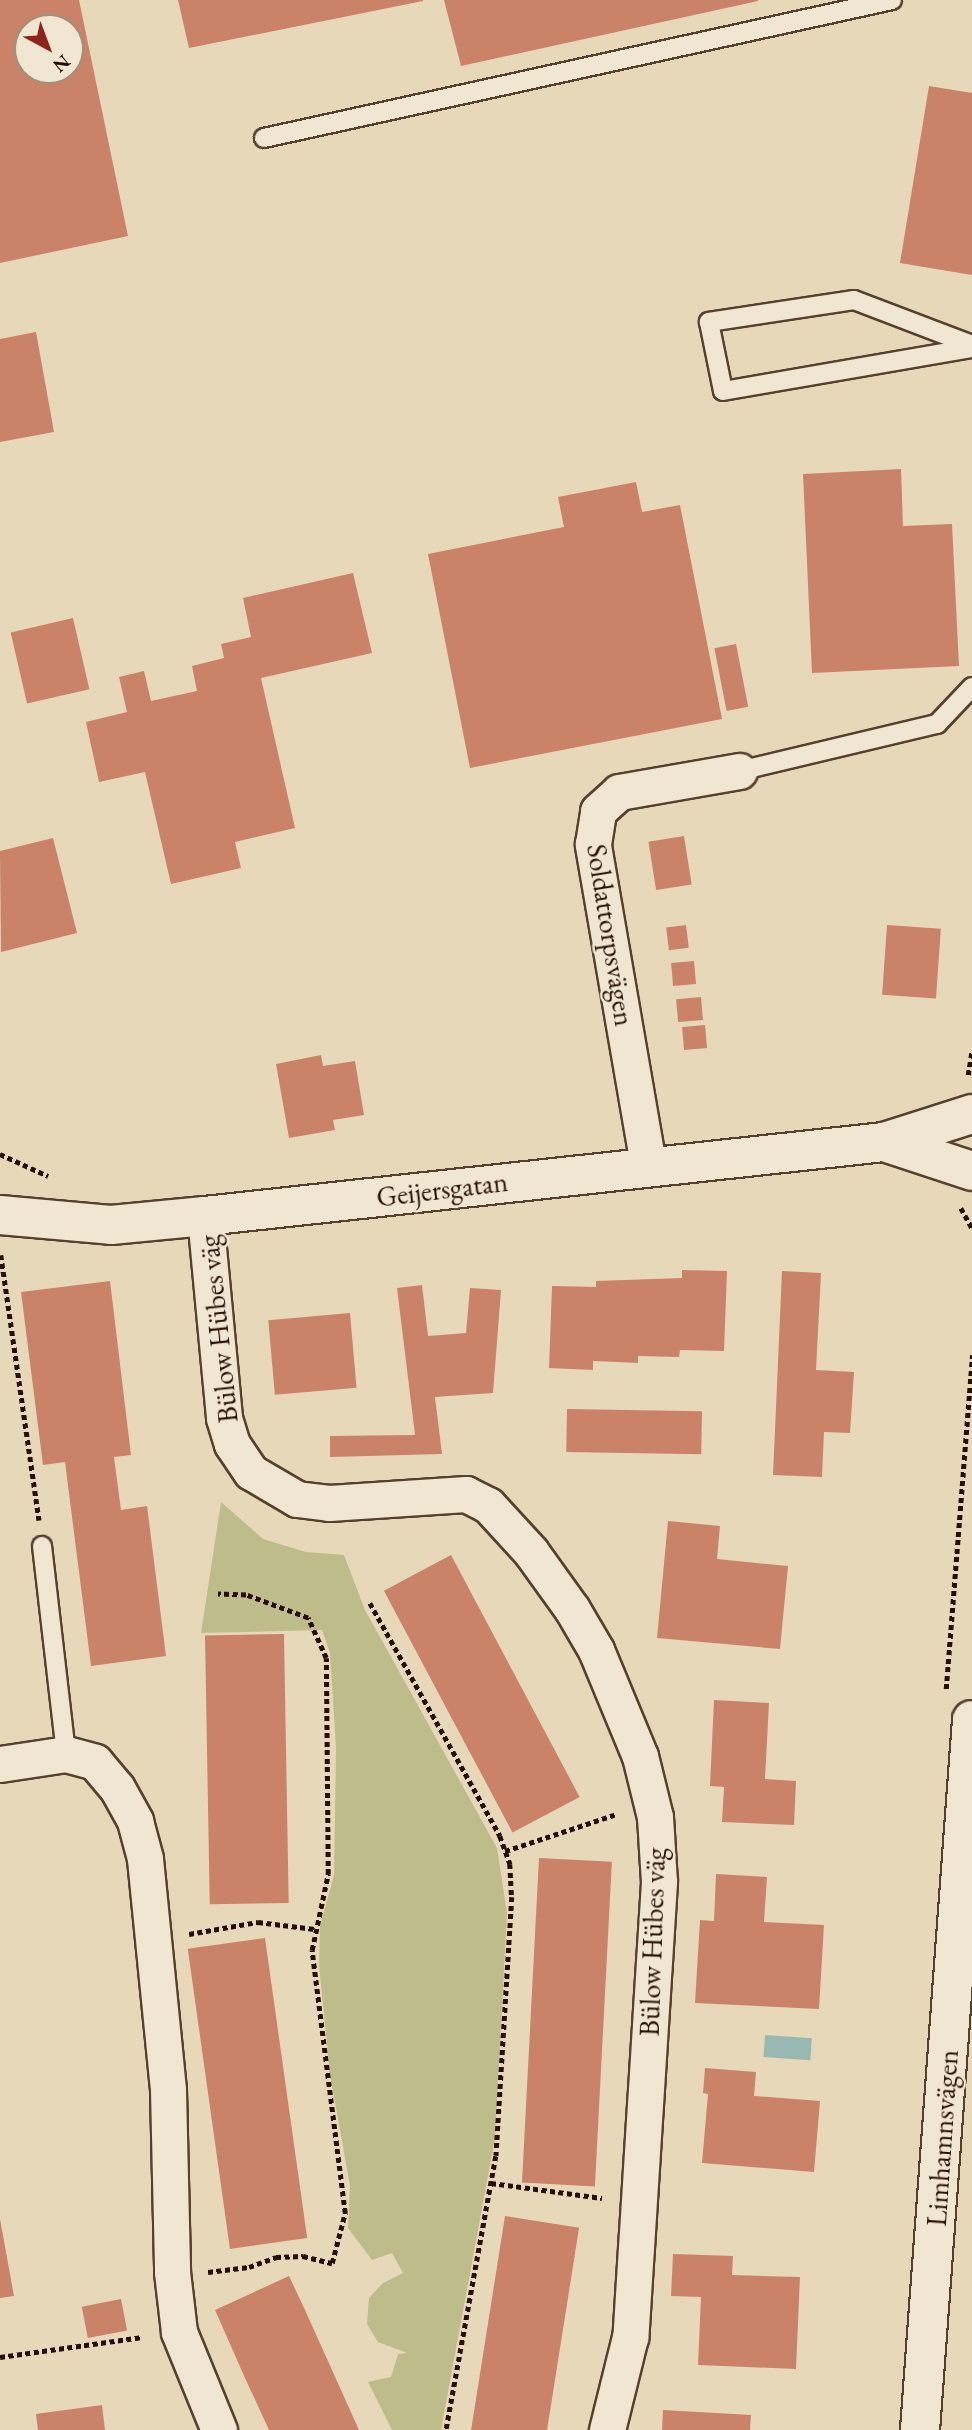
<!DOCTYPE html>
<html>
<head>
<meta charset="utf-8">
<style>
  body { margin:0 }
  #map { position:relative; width:972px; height:2430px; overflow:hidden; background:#e8d8ba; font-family:"EB Garamond",serif }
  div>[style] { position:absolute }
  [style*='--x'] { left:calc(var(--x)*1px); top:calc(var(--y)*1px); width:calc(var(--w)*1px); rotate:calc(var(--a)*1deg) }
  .green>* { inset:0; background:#bebc8b }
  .water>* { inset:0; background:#97b9b2; transform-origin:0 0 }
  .building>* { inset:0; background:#ca8369; transform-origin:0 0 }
  .path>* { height:4.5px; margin-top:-2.25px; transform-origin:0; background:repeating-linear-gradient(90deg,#260f00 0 5px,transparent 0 8.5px) }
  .roads { filter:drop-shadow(2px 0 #56412e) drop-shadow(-2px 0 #56412e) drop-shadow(0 2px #56412e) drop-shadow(0 -2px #56412e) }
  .lane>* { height:18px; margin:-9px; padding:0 9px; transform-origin:9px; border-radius:9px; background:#f0e6d2 }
  .street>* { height:35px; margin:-17.5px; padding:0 17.5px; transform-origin:17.5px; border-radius:17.5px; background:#f0e6d2 }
  .secondary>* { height:38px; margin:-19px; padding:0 19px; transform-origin:19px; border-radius:19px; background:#f0e6d2 }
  span { translate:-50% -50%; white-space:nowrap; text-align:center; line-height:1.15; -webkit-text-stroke:5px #f0e6d2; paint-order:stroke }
  .street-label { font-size:28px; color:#260f00 }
  .north { position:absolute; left:14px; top:14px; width:70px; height:70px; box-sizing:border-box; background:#f0e6d2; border:2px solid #9f907e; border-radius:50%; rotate:139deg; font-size:19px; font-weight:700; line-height:28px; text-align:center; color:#260f00 }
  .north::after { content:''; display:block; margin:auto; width:24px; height:32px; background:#8f2418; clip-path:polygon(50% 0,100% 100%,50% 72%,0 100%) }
</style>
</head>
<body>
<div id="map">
  <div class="green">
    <i style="clip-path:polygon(221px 1502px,263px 1539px,306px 1552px,344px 1555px,365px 1610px,497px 1848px,507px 1913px,495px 2138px,441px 2430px,392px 2430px,368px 2382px,391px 2377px,398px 2354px,407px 2353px,378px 2342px,367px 2324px,369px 2298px,383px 2283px,403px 2273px,392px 2253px,372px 2260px,348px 2228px,350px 2186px,330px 2074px,319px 1965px,320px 1926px,334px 1875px,336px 1747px,330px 1653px,322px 1630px,201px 1633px)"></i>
  </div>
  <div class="water">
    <i style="left:765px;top:2035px;width:47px;height:22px;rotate:4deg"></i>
  </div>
  <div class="building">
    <i style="clip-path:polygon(evenodd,0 0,79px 0,128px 236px,0 263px,0 0,28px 28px,70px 28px,70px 70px,28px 70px,28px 28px)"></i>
    <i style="clip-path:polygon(178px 0,423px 0,423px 1px,189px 48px)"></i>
    <i style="clip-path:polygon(444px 0,758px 0,758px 1px,461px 66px)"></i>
    <i style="clip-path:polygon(929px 86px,972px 93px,972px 275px,900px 263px)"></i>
    <i style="clip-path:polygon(36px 332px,54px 432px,0 442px,0 339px)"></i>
    <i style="clip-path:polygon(901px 469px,903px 526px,952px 524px,959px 666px,812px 673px,803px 474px)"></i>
    <i style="clip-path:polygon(636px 482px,642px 512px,680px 505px,722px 719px,470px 768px,428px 554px,564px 527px,558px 497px)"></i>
    <i style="clip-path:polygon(353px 573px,372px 653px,261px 678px,295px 828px,235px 842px,241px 868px,171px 884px,145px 772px,99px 782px,86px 722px,127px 712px,119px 677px,144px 671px,151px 701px,197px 691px,192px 666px,224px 658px,221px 644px,251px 637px,243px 598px)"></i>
    <i style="left:73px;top:618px;width:73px;height:64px;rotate:77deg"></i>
    <i style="left:736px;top:644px;width:64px;height:22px;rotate:79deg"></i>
    <i style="left:684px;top:836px;width:49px;height:36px;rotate:81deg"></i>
    <i style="clip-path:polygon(53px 838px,77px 933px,1px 952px,0 851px)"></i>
    <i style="left:686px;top:925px;width:23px;height:20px;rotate:83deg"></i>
    <i style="left:887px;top:925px;width:54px;height:70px;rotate:4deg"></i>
    <i style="left:694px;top:961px;width:23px;height:23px;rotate:85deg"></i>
    <i style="left:701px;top:997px;width:23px;height:25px;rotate:85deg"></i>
    <i style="left:705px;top:1025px;width:23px;height:23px;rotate:85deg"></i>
    <i style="clip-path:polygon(321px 1055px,323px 1066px,355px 1061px,364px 1115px,333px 1120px,335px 1130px,289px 1138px,276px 1064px)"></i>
    <i style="clip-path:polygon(682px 1270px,727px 1271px,724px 1351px,680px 1350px,679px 1357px,638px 1356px,638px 1363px,593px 1361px,593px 1370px,549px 1368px,552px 1286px,596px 1287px,596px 1281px,682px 1278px)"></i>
    <i style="clip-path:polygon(782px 1271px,821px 1273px,816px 1370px,854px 1372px,850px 1433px,824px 1432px,822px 1477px,773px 1475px)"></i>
    <i style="clip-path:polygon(110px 1281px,131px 1455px,114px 1457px,121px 1510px,147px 1506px,166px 1656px,91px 1666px,65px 1462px,43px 1465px,21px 1292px)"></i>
    <i style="clip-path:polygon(422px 1285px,428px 1336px,466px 1333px,470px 1288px,501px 1290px,493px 1393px,435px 1397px,442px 1454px,330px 1457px,330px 1436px,415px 1435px,397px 1288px)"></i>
    <i style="left:350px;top:1313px;width:75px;height:82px;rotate:85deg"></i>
    <i style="left:567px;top:1409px;width:135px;height:43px;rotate:1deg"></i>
    <i style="clip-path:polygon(668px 1521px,720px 1526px,717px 1559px,788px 1566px,780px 1649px,657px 1638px)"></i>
    <i style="left:451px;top:1555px;width:274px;height:76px;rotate:62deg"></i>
    <i style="left:284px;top:1634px;width:269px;height:79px;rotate:89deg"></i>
    <i style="clip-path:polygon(714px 1700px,769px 1703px,765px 1779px,796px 1781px,794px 1825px,722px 1822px,724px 1787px,710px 1786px)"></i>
    <i style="left:539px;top:1858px;width:73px;height:325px;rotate:3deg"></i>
    <i style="clip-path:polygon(716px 1874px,767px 1877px,764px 1922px,824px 1925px,819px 2009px,695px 2003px,700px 1920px,714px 1921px)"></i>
    <i style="left:265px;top:1938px;width:303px;height:78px;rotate:82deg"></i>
    <i style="clip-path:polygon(705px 2068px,756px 2072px,754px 2096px,820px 2101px,814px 2172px,702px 2163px,708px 2094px,703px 2093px)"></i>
    <i style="left:505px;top:2216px;width:75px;height:217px;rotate:9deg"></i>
    <i style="clip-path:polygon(0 2219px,14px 2296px,0 2298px)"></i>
    <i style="clip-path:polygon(673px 2254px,733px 2256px,732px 2275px,800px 2277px,796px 2369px,698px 2365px,701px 2297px,671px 2296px)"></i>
    <i style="clip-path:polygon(289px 2276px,305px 2310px,359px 2430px,269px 2430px,245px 2378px,215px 2310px)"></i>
    <i style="left:121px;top:2299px;width:32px;height:40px;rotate:79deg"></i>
    <i style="clip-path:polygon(102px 2405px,105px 2430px,38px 2430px,36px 2414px)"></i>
    <i style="clip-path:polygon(663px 2410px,751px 2415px,750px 2430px,662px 2430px)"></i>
  </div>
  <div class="path">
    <i style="--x:968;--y:1075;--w:25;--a:-81"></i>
    <i style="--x:0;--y:1154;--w:53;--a:24.6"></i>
    <i style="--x:961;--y:1208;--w:23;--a:61"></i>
    <i style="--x:1;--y:1255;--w:268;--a:81.8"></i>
    <i style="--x:370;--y:1603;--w:267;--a:60.8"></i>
    <i style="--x:500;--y:1836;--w:30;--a:70"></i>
    <i style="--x:510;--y:1864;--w:33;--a:87"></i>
    <i style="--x:512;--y:1897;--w:259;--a:93.5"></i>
    <i style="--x:496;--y:2156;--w:279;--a:100.3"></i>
    <i style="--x:946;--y:1689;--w:335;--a:-85.5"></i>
    <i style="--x:505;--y:1851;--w:118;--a:-18.3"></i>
    <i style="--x:189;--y:1934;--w:70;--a:-9.9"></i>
    <i style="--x:258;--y:1922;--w:57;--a:7"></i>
    <i style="--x:491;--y:2183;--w:112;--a:7.7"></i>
    <i style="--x:208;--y:2272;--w:41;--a:-7"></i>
    <i style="--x:249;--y:2267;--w:29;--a:-20"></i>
    <i style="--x:276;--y:2257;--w:27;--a:-2"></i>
    <i style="--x:303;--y:2256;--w:30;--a:14"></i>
    <i style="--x:332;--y:2263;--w:52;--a:-75.4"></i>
    <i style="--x:345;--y:2213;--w:265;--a:-97.2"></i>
    <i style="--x:312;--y:1950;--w:78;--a:-78.1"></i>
    <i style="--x:328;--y:1874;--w:216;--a:-90.5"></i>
    <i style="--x:326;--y:1658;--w:44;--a:-114.2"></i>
    <i style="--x:308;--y:1618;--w:66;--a:-159.6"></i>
    <i style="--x:246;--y:1595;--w:28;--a:-178"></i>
    <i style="--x:0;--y:2357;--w:144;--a:-8"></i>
  </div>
  <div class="roads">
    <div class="lane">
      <i style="--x:264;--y:138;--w:643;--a:-12.39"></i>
      <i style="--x:972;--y:345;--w:126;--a:-159.1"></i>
      <i style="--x:854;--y:300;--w:147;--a:171.4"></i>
      <i style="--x:709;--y:322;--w:70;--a:78.5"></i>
      <i style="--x:723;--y:391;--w:253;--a:-9.8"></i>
      <i style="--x:739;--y:771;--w:204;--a:-13.4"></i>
      <i style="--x:937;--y:724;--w:51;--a:-46.6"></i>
      <i style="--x:42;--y:1546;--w:209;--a:83.4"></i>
    </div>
    <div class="street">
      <i style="--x:648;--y:1164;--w:325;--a:-99.8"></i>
      <i style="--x:593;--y:844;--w:33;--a:-81"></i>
      <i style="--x:598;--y:811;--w:28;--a:-42"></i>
      <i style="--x:619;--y:792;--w:122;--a:-9.9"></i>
      <i style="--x:205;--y:1216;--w:203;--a:84.6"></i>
      <i style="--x:224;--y:1418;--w:27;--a:73"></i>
      <i style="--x:232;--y:1444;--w:34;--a:56"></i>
      <i style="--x:251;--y:1472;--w:53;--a:30.4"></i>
      <i style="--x:297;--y:1499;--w:32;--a:7"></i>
      <i style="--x:329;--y:1503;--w:137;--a:-3.8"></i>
      <i style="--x:466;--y:1494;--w:25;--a:27"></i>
      <i style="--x:488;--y:1505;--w:64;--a:47.5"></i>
      <i style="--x:531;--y:1552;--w:70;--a:54.3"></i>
      <i style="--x:572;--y:1609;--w:48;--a:59.7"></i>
      <i style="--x:596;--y:1650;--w:115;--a:67.5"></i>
      <i style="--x:640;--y:1756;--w:63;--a:76.2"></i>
      <i style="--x:655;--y:1817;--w:65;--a:86.5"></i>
      <i style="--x:659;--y:1882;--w:456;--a:93.6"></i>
      <i style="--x:630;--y:2337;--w:96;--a:103.9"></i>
      <i style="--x:0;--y:1764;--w:67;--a:-8.6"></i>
      <i style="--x:66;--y:1754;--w:30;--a:15"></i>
      <i style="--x:95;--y:1762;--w:34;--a:50"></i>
      <i style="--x:117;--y:1788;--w:38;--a:61"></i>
      <i style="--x:135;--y:1821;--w:39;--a:75"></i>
      <i style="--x:145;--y:1859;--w:232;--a:84.3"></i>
      <i style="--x:168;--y:2090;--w:182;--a:88.7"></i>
      <i style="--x:172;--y:2272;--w:60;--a:83.3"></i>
      <i style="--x:179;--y:2332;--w:106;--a:67.8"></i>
    </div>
    <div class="secondary">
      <i style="--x:884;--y:1142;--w:93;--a:18.2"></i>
      <i style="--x:0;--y:1215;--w:111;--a:5.1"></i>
      <i style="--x:111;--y:1225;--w:94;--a:-5.5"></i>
      <i style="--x:205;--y:1216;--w:683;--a:-6.22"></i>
      <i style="--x:884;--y:1142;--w:92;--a:-17.7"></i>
      <i style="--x:920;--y:2430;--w:712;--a:-85.81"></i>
    </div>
  </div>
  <div class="street-label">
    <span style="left:611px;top:935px;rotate:81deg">Soldattorpsvägen</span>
    <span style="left:442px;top:1189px;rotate:-7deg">Geijersgatan</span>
    <span style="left:218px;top:1329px;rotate:-96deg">Bülow Hübes väg</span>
    <span style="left:652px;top:1942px;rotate:-88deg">Bülow Hübes väg</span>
    <span style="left:942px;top:2138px;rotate:-86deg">Limhamnsvägen</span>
  </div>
  <div class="north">N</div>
</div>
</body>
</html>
